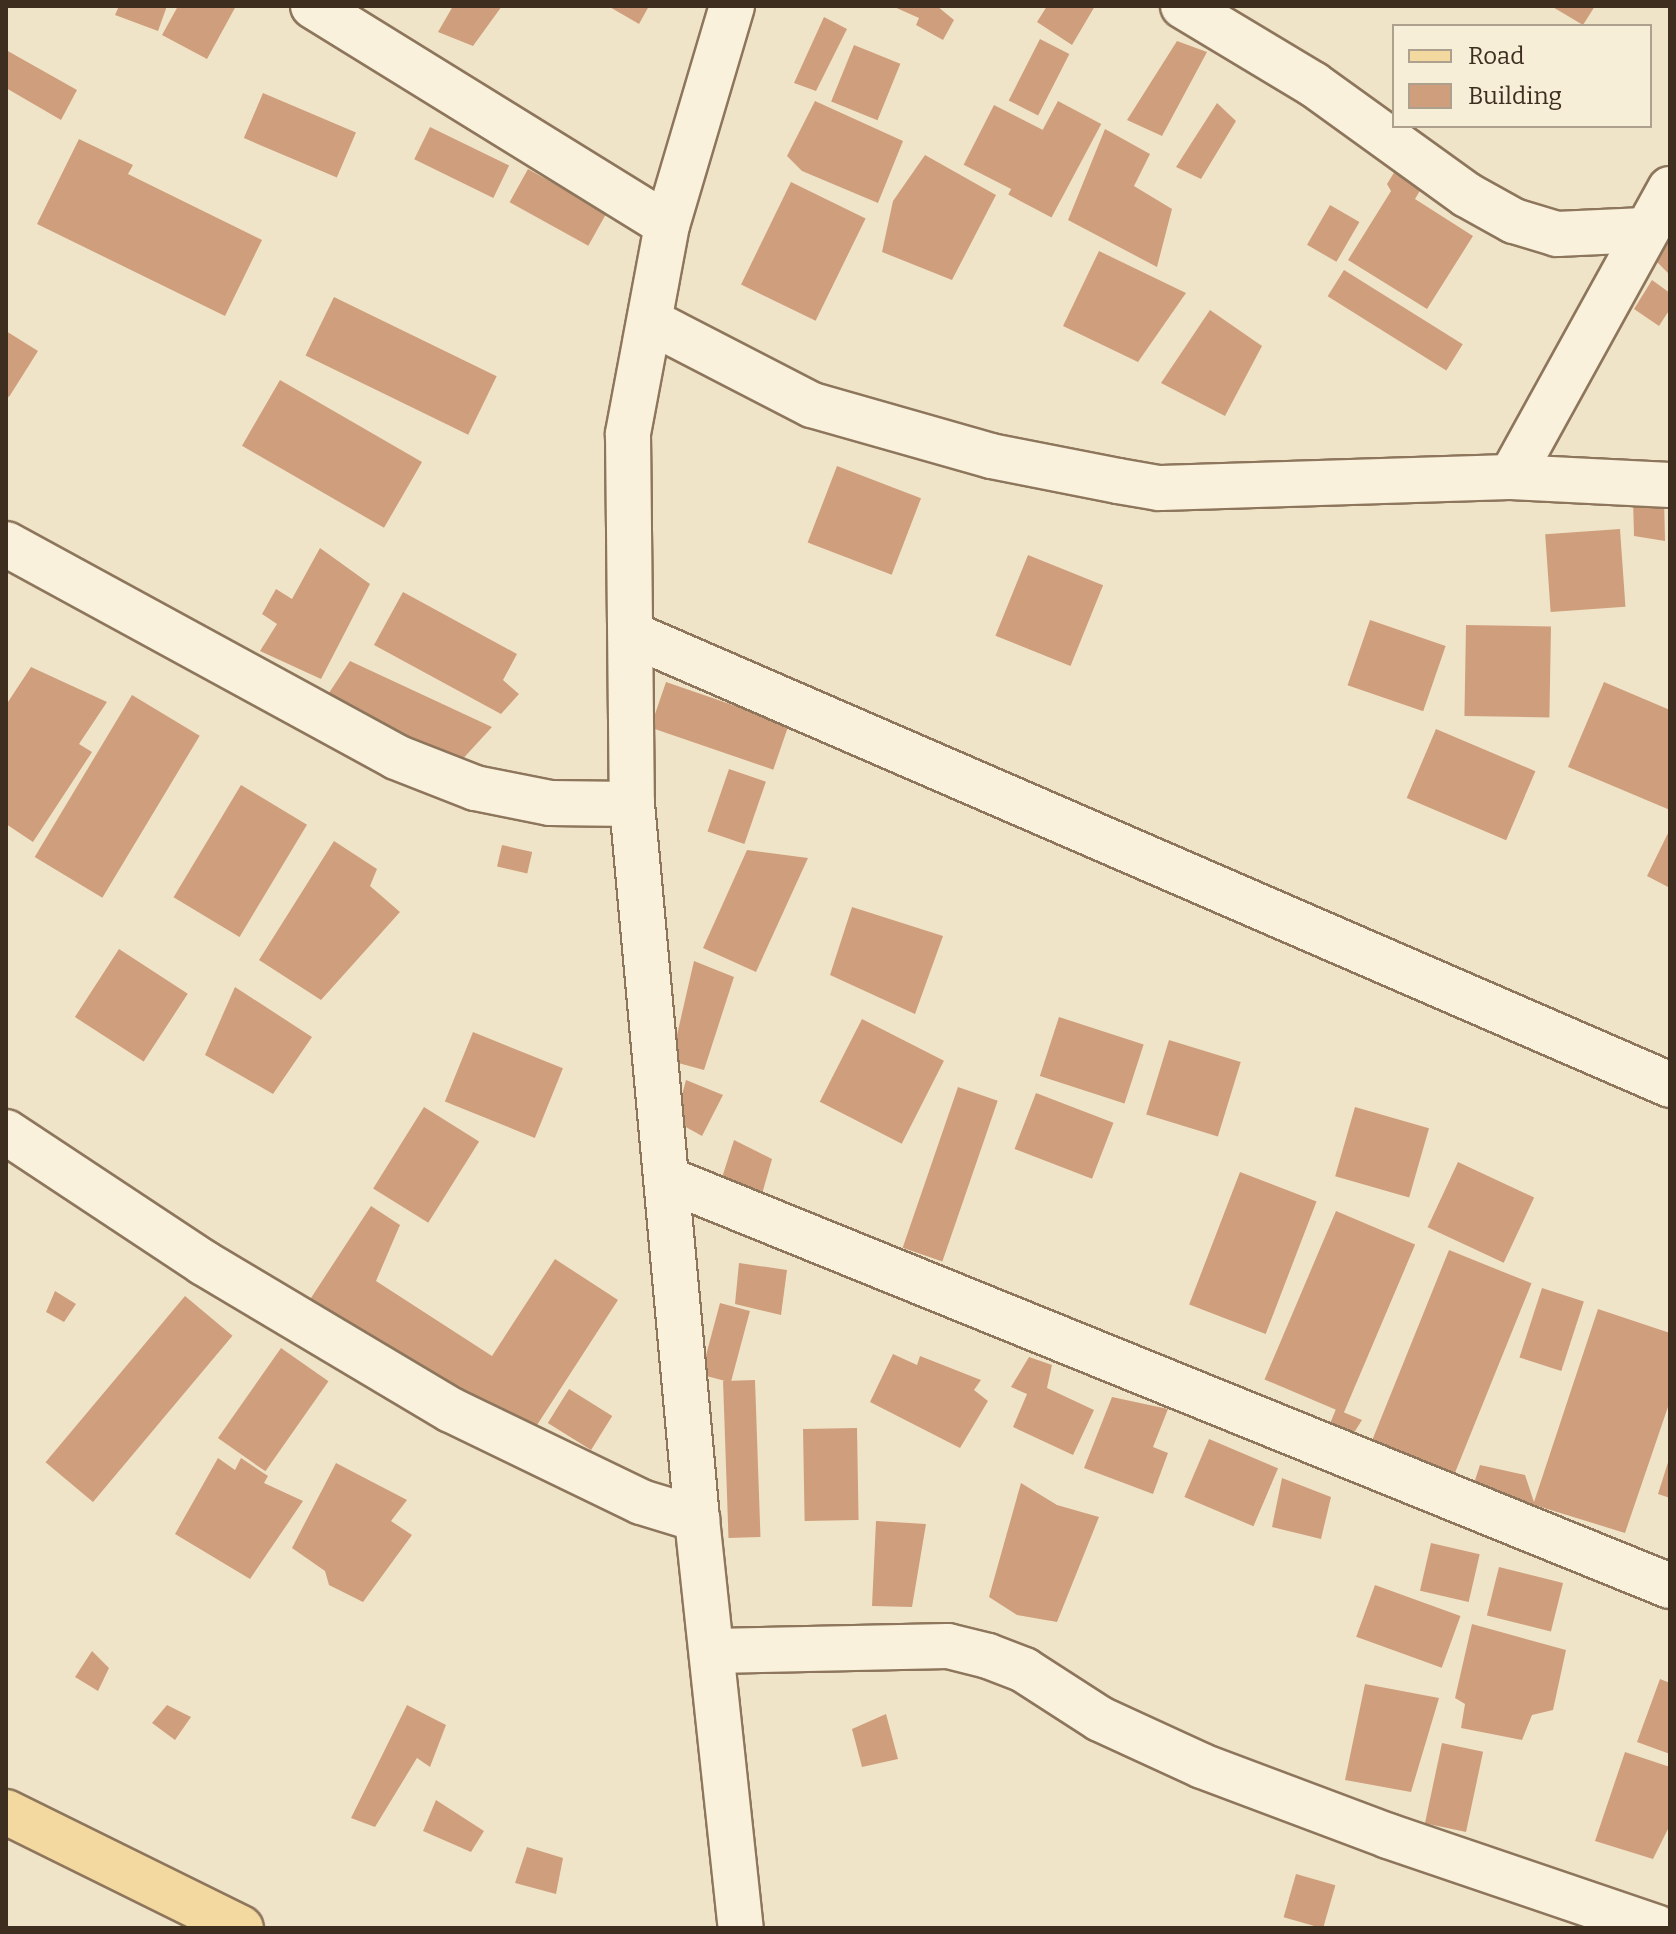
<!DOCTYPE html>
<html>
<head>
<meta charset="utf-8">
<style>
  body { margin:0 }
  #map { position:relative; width:1676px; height:1934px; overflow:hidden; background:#f0e4c8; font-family:Bitter,serif }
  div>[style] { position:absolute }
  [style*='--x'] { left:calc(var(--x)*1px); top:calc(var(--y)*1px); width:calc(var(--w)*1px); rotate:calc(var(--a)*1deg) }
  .building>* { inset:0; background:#cf9f7d; transform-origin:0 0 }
  .roads { filter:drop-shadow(2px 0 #8d765c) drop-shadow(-2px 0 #8d765c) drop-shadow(0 2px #8d765c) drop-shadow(0 -2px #8d765c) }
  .minor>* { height:44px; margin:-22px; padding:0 22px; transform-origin:22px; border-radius:22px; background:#faf1dc }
  .major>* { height:44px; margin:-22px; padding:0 22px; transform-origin:22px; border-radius:22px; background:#f3d9a0 }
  span { translate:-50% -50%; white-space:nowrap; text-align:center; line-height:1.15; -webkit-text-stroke:7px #f7eed8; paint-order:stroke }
  .frame { position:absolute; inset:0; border:8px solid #3d2e20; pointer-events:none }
  .legend { position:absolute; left:1392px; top:24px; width:260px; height:104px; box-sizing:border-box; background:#f7eed8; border:2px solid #ada18e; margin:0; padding:10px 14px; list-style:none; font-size:24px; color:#3d2e20 }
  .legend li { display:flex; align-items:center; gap:16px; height:40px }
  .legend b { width:40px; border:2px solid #ada18e }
</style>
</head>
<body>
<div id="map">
  <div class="building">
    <i style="clip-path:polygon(119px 6px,167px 6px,158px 31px,115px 15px)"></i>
    <i style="clip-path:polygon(178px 6px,236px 6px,207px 59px,162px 35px)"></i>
    <i style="clip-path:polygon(453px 6px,502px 6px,473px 46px,438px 32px)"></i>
    <i style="clip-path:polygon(608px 6px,649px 6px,639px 24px)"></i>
    <i style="clip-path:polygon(892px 6px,937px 6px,954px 20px,943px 40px,916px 25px,919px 18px)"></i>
    <i style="clip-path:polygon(1047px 6px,1095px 6px,1072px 45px,1037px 22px)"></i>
    <i style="clip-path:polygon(1551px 6px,1595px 6px,1583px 25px)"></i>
    <i style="clip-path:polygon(824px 17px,847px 29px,816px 91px,794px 83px)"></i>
    <i style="left:1040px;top:39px;width:33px;height:69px;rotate:27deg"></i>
    <i style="clip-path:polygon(1177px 41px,1207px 52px,1162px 136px,1127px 120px)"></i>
    <i style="left:854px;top:45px;width:50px;height:61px;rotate:22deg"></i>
    <i style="clip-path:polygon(6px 50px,77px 90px,61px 120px,6px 88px)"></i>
    <i style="left:263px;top:93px;width:101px;height:49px;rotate:23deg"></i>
    <i style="clip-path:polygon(815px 101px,903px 141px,878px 203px,802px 171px,787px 156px)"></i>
    <i style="left:1058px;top:101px;width:49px;height:106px;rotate:28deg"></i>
    <i style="clip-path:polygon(1217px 103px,1236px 121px,1201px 179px,1176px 167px)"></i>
    <i style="left:994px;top:105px;width:55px;height:67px;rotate:27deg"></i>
    <i style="left:430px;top:127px;width:88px;height:36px;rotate:26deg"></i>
    <i style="clip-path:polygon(1105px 129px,1150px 154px,1134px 186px,1172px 209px,1157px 267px,1068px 220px)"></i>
    <i style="clip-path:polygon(79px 139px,133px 165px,128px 174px,262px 240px,225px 316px,37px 224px)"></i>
    <i style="clip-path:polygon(925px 155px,996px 195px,952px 280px,882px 252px,893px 201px)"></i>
    <i style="clip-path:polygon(1403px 158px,1430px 174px,1415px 199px,1473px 236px,1427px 309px,1348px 260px,1391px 191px,1387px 184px)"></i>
    <i style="left:528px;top:169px;width:90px;height:38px;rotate:29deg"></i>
    <i style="left:791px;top:182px;width:83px;height:114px;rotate:26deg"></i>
    <i style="left:1330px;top:205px;width:34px;height:46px;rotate:30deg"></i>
    <i style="clip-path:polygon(1670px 229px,1670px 275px,1652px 257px)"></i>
    <i style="clip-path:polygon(1099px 251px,1186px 293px,1138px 362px,1063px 326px)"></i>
    <i style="left:1344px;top:270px;width:140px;height:31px;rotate:32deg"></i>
    <i style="clip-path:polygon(1652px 280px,1670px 293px,1670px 309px,1659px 326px,1634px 309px)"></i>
    <i style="left:334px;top:297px;width:181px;height:65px;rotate:26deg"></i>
    <i style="clip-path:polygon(1210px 310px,1262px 346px,1225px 416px,1161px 383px)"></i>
    <i style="clip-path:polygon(6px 331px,38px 351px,9px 397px,6px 395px)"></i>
    <i style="left:280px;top:380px;width:164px;height:76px;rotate:30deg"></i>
    <i style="left:837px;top:466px;width:90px;height:82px;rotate:21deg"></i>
    <i style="clip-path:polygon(1664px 496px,1665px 541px,1634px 536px,1633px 499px)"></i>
    <i style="left:1620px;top:529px;width:78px;height:75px;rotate:86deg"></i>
    <i style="clip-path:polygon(320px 548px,370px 584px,321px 679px,260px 651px,277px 624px,262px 614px,276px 589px,292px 599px)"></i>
    <i style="left:1028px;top:555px;width:81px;height:87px;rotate:22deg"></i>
    <i style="clip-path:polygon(403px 592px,517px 654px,503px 680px,519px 694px,501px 714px,374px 645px)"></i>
    <i style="left:1370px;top:620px;width:80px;height:69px;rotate:19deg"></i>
    <i style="left:1466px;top:625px;width:85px;height:91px;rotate:1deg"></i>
    <i style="clip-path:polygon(350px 661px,492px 727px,459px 763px,325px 699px)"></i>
    <i style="clip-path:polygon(31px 667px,107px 702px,79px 744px,92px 752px,33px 842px,6px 824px,6px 705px)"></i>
    <i style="left:666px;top:682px;width:130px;height:48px;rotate:19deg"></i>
    <i style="clip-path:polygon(1604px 682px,1670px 710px,1670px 810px,1568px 767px)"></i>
    <i style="left:132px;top:695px;width:79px;height:189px;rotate:31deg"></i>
    <i style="left:1436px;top:729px;width:108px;height:75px;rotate:23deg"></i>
    <i style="left:729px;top:769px;width:39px;height:66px;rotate:19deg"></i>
    <i style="left:241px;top:785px;width:77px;height:131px;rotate:31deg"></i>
    <i style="clip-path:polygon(1670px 829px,1670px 888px,1647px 876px)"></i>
    <i style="clip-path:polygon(334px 841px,377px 869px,370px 886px,400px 912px,321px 1000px,259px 960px)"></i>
    <i style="left:502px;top:845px;width:31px;height:22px;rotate:13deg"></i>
    <i style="clip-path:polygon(747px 850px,808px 858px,756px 972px,703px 948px)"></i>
    <i style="clip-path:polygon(852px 907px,943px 936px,915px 1014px,830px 975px)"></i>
    <i style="left:119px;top:949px;width:82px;height:81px;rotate:33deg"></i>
    <i style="clip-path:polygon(694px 961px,734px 977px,704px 1070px,671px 1061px)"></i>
    <i style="clip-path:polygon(235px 987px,312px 1037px,273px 1094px,205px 1055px)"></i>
    <i style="left:1059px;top:1017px;width:89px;height:62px;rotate:18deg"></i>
    <i style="left:862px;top:1019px;width:92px;height:93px;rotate:27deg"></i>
    <i style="left:473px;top:1032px;width:97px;height:75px;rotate:22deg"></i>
    <i style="left:1169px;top:1040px;width:75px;height:78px;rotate:17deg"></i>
    <i style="clip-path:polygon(686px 1080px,723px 1095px,702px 1136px,675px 1121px)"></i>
    <i style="left:958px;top:1087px;width:42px;height:170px;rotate:19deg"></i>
    <i style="left:1036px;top:1093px;width:83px;height:60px;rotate:21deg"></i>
    <i style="left:424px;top:1107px;width:65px;height:96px;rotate:32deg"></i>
    <i style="left:1355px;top:1107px;width:77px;height:72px;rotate:16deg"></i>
    <i style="clip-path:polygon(734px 1140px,772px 1159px,760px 1201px,719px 1187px)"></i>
    <i style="left:1458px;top:1162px;width:84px;height:72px;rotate:25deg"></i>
    <i style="left:1240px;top:1172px;width:82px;height:142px;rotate:21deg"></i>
    <i style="clip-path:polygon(371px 1206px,400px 1225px,376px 1281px,492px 1356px,555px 1259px,618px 1300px,526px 1442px,309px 1301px)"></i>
    <i style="left:1336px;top:1211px;width:86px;height:183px;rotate:23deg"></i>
    <i style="left:1449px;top:1250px;width:89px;height:207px;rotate:22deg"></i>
    <i style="clip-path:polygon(739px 1263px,787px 1270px,781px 1315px,735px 1304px)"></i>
    <i style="left:1542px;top:1288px;width:44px;height:73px;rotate:18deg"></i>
    <i style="clip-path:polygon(55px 1291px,76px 1304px,64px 1322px,46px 1312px)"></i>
    <i style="left:185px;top:1296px;width:62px;height:217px;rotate:40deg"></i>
    <i style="left:720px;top:1303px;width:31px;height:74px;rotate:15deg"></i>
    <i style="clip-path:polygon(1598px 1309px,1670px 1333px,1670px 1401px,1625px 1533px,1473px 1486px,1480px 1465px,1525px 1475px,1534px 1502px)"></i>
    <i style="left:281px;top:1348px;width:58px;height:110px;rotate:35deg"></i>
    <i style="clip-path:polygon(893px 1354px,917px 1365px,920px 1356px,981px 1380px,974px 1390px,988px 1401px,960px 1448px,870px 1402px)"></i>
    <i style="clip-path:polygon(1029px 1357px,1052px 1365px,1047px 1388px,1094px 1410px,1073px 1455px,1013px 1427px,1027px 1394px,1011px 1387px)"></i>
    <i style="left:755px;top:1380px;width:157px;height:32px;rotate:88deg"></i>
    <i style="left:569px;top:1389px;width:51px;height:40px;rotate:32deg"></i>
    <i style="clip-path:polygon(1112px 1397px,1168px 1409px,1153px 1447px,1168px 1453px,1153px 1494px,1084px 1468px)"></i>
    <i style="clip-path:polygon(1336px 1409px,1362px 1420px,1350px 1439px,1329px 1426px)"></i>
    <i style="left:857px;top:1428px;width:92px;height:54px;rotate:89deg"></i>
    <i style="left:1209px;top:1439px;width:75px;height:63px;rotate:23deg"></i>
    <i style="clip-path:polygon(1670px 1456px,1670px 1498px,1658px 1494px)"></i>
    <i style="clip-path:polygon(218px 1458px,235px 1470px,241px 1458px,268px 1476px,264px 1483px,303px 1501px,250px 1579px,175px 1534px)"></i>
    <i style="clip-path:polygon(336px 1463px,407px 1500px,391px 1521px,412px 1535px,363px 1602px,329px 1585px,325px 1571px,292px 1548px)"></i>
    <i style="clip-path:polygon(1282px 1478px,1331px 1497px,1321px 1539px,1272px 1527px)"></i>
    <i style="clip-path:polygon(1021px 1483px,1057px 1505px,1099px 1517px,1057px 1622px,1017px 1615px,989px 1597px)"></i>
    <i style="clip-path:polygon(876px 1521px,926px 1524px,912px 1607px,872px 1606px)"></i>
    <i style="left:1431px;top:1543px;width:50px;height:49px;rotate:13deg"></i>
    <i style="left:1499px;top:1567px;width:66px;height:50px;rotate:14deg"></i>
    <i style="left:1375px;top:1585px;width:91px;height:55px;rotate:20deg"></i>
    <i style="clip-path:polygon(1472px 1624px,1566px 1650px,1553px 1710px,1532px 1715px,1522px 1740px,1461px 1728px,1465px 1704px,1455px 1698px)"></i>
    <i style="clip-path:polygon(92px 1651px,109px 1668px,98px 1691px,75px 1677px)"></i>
    <i style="clip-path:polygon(1660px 1679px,1670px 1683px,1670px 1754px,1637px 1742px)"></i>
    <i style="clip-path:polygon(1365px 1684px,1439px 1698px,1411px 1792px,1345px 1780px)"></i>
    <i style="clip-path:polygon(167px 1705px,191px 1717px,175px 1740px,152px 1723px)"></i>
    <i style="clip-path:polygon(407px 1705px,446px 1725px,430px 1767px,417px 1758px,375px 1827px,351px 1818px)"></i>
    <i style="clip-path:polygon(886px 1714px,898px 1759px,862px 1767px,852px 1729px)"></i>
    <i style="left:1442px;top:1743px;width:42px;height:82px;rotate:12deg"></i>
    <i style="clip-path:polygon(1625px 1752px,1670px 1767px,1670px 1825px,1653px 1859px,1595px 1841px)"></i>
    <i style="clip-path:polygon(436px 1800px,484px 1831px,471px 1852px,423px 1831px)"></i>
    <i style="clip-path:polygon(527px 1847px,563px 1858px,556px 1894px,515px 1883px)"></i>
    <i style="left:1296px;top:1874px;width:41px;height:45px;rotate:16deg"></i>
  </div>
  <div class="roads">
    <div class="minor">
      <i style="--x:313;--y:6;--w:416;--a:31.7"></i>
      <i style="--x:732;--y:6;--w:228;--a:106.5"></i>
      <i style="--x:667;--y:225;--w:213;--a:100.6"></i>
      <i style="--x:628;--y:434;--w:370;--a:89.4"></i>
      <i style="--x:632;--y:804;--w:718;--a:84.81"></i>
      <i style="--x:697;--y:1519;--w:411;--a:83.9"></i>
      <i style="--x:1183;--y:6;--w:152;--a:31"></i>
      <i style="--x:1313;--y:84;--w:190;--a:35.8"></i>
      <i style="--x:1467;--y:195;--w:54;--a:29"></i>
      <i style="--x:1514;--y:221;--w:45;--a:16.8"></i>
      <i style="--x:1557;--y:234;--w:87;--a:-2.6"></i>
      <i style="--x:651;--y:322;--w:181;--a:27.3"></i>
      <i style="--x:812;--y:405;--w:186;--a:15.9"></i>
      <i style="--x:991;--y:456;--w:129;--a:11.1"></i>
      <i style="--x:1118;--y:481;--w:42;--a:9.7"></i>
      <i style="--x:1159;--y:488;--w:352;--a:-1.8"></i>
      <i style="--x:1511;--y:477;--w:329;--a:-61.1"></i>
      <i style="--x:1511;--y:477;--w:159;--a:2.9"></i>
      <i style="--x:6;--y:544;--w:444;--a:28.6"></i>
      <i style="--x:396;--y:757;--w:85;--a:21.4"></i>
      <i style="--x:475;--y:788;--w:76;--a:11.3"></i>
      <i style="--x:550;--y:803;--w:82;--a:0.7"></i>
      <i style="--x:631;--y:634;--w:1133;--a:23.46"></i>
      <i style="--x:6;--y:1132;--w:237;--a:33.5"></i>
      <i style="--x:204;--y:1263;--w:287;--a:30.8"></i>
      <i style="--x:451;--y:1410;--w:211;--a:25.8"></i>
      <i style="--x:641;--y:1502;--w:59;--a:16.9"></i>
      <i style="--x:669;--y:1180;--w:1080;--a:22.08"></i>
      <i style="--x:714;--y:1651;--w:234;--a:-1.2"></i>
      <i style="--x:948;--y:1646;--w:41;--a:14"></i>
      <i style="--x:988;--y:1656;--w:39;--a:21"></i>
      <i style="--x:1024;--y:1670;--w:90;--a:32.8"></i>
      <i style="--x:1100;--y:1719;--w:112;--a:24.7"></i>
      <i style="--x:1202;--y:1766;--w:199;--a:20.6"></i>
      <i style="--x:1388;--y:1836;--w:285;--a:18.8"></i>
    </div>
    <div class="major">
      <i style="--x:6;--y:1812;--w:262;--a:26.3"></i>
    </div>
  </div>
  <div class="frame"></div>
  <ul class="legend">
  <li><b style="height:10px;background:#f3d9a0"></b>Road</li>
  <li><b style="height:22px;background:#cf9f7d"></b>Building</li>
  </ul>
</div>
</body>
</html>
